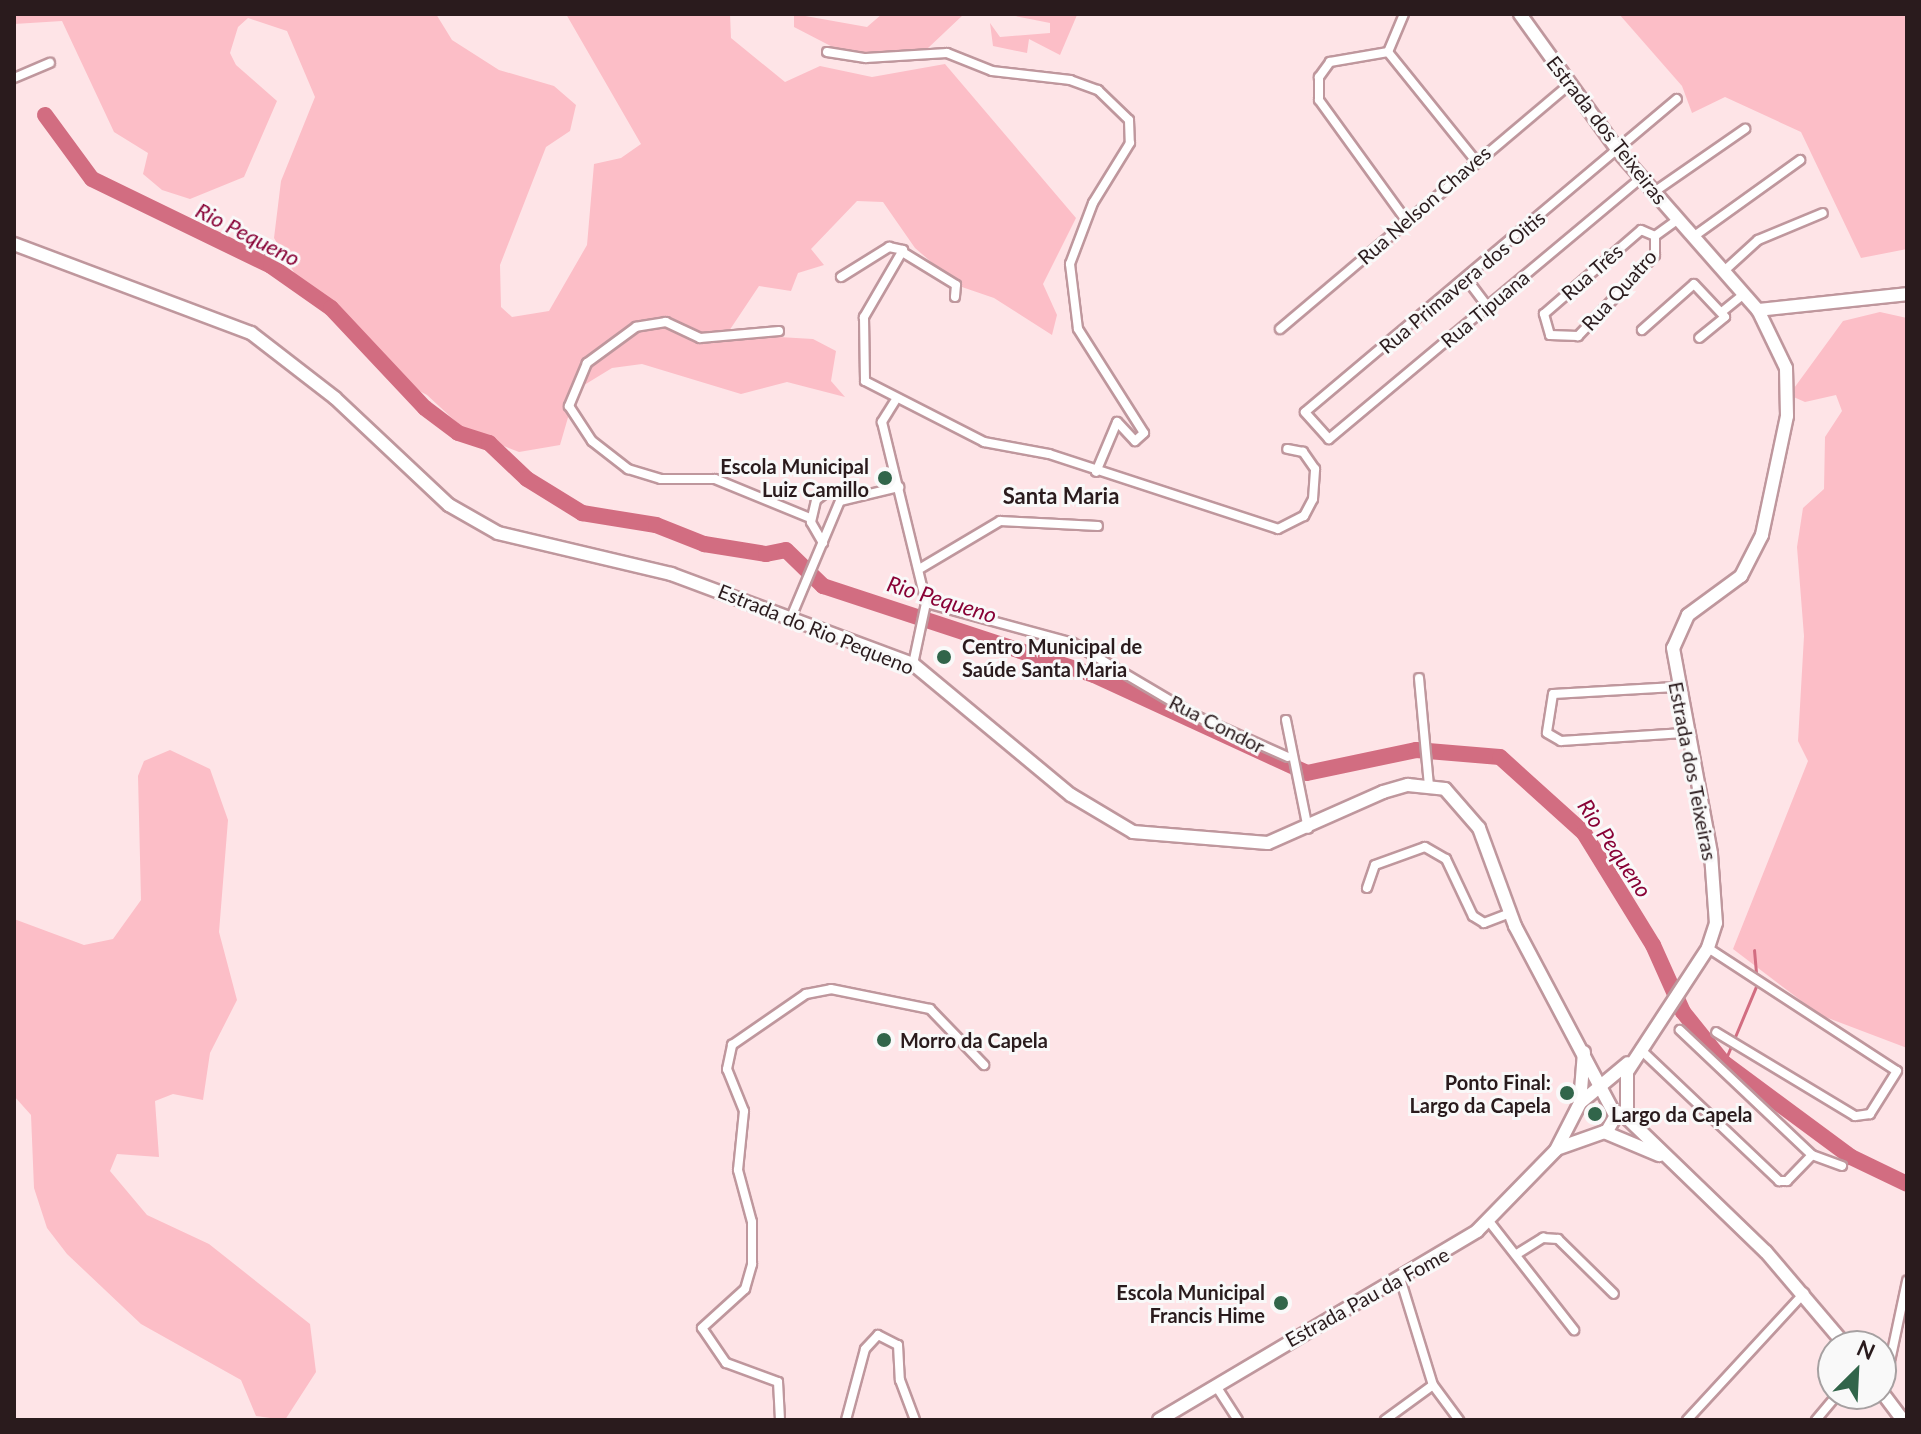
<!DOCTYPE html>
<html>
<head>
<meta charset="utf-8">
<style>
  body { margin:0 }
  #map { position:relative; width:1921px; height:1434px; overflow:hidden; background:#fee4e7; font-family:Lato,sans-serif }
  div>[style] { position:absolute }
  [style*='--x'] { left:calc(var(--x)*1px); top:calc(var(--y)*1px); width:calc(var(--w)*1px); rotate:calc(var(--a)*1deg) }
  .green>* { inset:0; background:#fcbec7 }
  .stream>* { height:3px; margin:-1.5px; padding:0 1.5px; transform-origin:1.5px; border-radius:1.5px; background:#d26d81 }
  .river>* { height:16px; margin:-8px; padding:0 8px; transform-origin:8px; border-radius:8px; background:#d26d81 }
  .roads { filter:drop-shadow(2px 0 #bf979d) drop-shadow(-2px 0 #bf979d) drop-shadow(0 2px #bf979d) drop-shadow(0 -2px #bf979d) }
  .street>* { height:8px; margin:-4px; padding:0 4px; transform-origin:4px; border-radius:4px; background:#fff }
  .secondary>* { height:12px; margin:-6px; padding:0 6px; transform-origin:6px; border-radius:6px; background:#fff }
  .dots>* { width:22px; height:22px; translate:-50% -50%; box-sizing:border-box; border:4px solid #f9f9f9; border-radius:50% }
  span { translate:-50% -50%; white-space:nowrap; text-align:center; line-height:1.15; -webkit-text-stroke:6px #f9f9f9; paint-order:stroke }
  .street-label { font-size:20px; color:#2a1b1d }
  .poi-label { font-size:20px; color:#2a1b1d; font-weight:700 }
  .right { translate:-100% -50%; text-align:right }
  .left { translate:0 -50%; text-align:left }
  .water-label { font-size:22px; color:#880236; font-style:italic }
  .neighbourhood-label { font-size:22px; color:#2a1b1d; font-weight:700 }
  .frame { position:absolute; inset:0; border:16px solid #2a1b1d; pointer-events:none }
  .north { position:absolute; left:1817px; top:1330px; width:80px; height:80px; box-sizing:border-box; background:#f9f9f9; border:2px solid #a6a0a1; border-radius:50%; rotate:24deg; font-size:22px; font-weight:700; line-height:32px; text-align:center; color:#2a1b1d }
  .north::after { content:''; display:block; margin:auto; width:28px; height:36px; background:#31654a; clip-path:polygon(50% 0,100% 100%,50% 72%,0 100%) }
</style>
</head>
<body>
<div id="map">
  <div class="green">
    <i style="clip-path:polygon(14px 14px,436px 14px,452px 40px,499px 70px,554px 86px,576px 105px,570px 131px,546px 147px,500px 265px,501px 307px,512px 317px,549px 311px,587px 245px,594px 164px,621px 158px,641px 144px,566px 14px,730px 14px,731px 38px,785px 82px,820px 66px,872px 77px,945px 64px,1076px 218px,1043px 284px,1057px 315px,1052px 335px,994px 298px,959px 286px,915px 248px,883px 202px,857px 201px,811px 249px,824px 265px,798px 273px,791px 291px,759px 286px,727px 334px,813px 339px,836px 351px,831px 381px,845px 397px,787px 382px,741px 394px,642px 364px,612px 368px,576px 390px,560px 445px,519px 452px,466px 431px,427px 395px,386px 373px,345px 320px,302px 286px,274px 238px,281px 181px,315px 97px,287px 31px,248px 18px,238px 27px,230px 53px,236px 65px,277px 101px,244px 177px,190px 199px,162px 190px,143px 174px,148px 153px,114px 132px,62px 21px,14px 24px)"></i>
    <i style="clip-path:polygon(794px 14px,867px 27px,882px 14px,964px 14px,927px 49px,852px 57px,794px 27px)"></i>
    <i style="clip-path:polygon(1005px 14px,1093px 14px,1077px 15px,1060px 55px,1029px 39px,1027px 53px,993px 46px,990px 23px,1000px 37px,1050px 33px,1050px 23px)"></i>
    <i style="clip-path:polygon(1619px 14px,1907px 14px,1907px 249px,1861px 258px,1801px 132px,1725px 97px,1692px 113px,1682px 86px)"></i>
    <i style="clip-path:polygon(1880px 312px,1907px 318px,1907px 1048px,1820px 1015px,1733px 949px,1808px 761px,1798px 741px,1804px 636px,1797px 547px,1803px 508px,1824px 489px,1825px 437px,1842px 411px,1836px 395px,1805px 402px,1789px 395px,1843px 321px)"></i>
    <i style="clip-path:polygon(170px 750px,210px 769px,228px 820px,219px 932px,237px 1000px,210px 1053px,203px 1100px,173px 1094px,155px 1101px,159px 1157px,117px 1154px,110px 1171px,147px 1215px,209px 1244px,310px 1324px,316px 1372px,285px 1420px,256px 1416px,241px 1380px,141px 1324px,67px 1254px,47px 1228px,34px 1188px,31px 1115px,14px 1096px,14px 919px,84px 945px,113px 939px,141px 900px,138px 776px,144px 761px)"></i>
  </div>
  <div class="stream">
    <i style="--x:1724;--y:1063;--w:86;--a:-67.3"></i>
    <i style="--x:1757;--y:984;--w:34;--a:-95"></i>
  </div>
  <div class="river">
    <i style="--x:45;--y:115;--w:79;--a:53.7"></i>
    <i style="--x:92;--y:179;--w:199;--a:25.9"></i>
    <i style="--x:271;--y:266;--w:73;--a:35"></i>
    <i style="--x:331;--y:308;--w:137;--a:46.8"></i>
    <i style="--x:425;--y:408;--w:41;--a:37.1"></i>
    <i style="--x:458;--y:433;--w:33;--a:18"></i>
    <i style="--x:489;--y:443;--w:52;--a:43.5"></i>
    <i style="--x:527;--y:479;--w:65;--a:31.7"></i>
    <i style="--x:582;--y:513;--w:75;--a:9.2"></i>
    <i style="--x:656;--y:525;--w:52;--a:21.6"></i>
    <i style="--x:704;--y:544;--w:63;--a:9.2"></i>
    <i style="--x:766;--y:554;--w:20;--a:-11"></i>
    <i style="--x:786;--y:550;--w:52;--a:44.2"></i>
    <i style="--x:823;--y:586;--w:285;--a:18.2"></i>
    <i style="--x:1094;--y:675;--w:234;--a:24.7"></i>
    <i style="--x:1307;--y:773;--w:111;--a:-11.9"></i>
    <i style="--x:1416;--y:750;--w:84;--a:4.8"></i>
    <i style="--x:1500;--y:757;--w:113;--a:42.1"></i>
    <i style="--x:1584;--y:833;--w:132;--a:58.4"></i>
    <i style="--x:1653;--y:945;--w:73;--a:65.9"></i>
    <i style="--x:1683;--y:1012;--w:65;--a:51.2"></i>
    <i style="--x:1724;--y:1063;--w:158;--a:36.5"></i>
    <i style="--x:1851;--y:1157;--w:62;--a:25.7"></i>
  </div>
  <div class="roads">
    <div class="street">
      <i style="--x:1404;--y:14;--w:41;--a:112.8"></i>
      <i style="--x:1388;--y:52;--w:139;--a:51.1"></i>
      <i style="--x:827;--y:52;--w:39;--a:9"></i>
      <i style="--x:866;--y:58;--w:81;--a:-3.5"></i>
      <i style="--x:947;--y:53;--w:48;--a:21.8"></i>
      <i style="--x:992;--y:71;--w:79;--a:6.6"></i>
      <i style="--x:1070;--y:80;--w:30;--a:20"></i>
      <i style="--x:1098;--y:90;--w:43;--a:44.1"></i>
      <i style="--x:1129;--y:120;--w:23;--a:88"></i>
      <i style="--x:1130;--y:143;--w:70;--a:121.7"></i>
      <i style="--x:1093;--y:203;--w:65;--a:110.7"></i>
      <i style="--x:1070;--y:264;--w:65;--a:83"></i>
      <i style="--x:1078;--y:329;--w:123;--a:57.6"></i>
      <i style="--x:1144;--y:433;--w:12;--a:138"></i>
      <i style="--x:1135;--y:441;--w:26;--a:-133"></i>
      <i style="--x:1117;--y:422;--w:54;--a:112.8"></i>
      <i style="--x:1388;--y:52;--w:59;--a:170.2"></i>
      <i style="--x:1330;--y:62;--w:19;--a:126"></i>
      <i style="--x:1319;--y:77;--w:23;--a:90"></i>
      <i style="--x:1319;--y:100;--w:148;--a:54.1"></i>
      <i style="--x:14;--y:78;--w:39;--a:-23"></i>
      <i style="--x:1641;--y:178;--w:407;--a:140.1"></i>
      <i style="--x:1329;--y:439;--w:36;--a:-132"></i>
      <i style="--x:1305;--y:412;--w:486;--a:-40.1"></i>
      <i style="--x:1654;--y:192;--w:111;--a:-34.7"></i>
      <i style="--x:1641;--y:230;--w:15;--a:23"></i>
      <i style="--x:1655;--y:236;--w:19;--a:90"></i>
      <i style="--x:1655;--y:255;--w:112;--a:133.5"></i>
      <i style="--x:1578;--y:336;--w:28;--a:-178"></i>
      <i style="--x:1550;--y:335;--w:22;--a:-106"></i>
      <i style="--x:1544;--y:314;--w:128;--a:-40.9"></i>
      <i style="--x:1655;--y:236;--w:29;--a:-36"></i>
      <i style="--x:1693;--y:237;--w:132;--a:-35.7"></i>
      <i style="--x:904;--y:253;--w:61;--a:31.6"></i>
      <i style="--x:956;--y:285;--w:12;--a:95"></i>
      <i style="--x:1724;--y:271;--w:46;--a:-42.4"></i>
      <i style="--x:1758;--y:240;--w:70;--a:-22.6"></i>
      <i style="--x:841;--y:277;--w:57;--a:-32"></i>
      <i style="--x:889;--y:247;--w:14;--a:12"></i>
      <i style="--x:903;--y:250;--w:78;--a:120.2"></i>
      <i style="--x:864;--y:317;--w:64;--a:89.1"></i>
      <i style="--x:865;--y:381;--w:134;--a:27.1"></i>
      <i style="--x:984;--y:442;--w:66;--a:10.5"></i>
      <i style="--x:1049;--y:454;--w:241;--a:18.1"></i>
      <i style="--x:1278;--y:529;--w:29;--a:-27"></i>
      <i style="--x:1304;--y:516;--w:19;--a:-62"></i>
      <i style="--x:1313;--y:499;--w:30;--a:-86"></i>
      <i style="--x:1315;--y:469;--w:21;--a:-125"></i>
      <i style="--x:1303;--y:452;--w:16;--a:-169"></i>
      <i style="--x:1466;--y:278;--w:36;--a:53"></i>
      <i style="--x:1723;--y:311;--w:27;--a:-39"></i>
      <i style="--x:1280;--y:329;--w:381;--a:-40.2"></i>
      <i style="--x:1642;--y:330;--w:69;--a:-41.5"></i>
      <i style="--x:1694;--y:284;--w:45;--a:46.8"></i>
      <i style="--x:1725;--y:317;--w:33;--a:141"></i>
      <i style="--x:779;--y:331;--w:79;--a:174.9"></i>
      <i style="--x:700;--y:338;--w:38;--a:-155"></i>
      <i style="--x:666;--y:322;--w:30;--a:171"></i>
      <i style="--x:636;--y:327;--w:61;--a:143.7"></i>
      <i style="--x:587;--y:363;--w:47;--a:112.7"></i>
      <i style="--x:569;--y:406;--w:42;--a:56.7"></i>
      <i style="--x:592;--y:441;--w:46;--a:37.9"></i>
      <i style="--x:628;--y:469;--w:34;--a:17"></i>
      <i style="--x:661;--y:479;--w:54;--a:0"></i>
      <i style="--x:715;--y:479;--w:103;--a:22.3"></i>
      <i style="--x:895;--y:401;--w:25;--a:122"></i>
      <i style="--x:882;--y:422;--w:186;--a:76.3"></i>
      <i style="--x:926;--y:603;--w:62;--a:102"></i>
      <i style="--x:823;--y:543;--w:24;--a:-120"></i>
      <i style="--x:811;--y:522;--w:23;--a:-77"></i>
      <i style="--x:816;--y:500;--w:15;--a:-37"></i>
      <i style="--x:828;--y:491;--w:21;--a:14"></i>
      <i style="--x:921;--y:568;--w:92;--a:-30.7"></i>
      <i style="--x:1000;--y:521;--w:98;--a:2.9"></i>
      <i style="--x:926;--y:603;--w:152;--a:15.2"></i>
      <i style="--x:1073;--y:643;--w:145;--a:30.6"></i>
      <i style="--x:1198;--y:717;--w:98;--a:24"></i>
      <i style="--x:792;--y:615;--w:124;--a:-67.2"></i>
      <i style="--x:840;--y:501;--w:61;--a:-13.3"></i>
      <i style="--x:1419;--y:678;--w:107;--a:84.7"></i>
      <i style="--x:1675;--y:687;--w:122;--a:176.7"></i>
      <i style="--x:1553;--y:694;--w:39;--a:99"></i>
      <i style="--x:1547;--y:733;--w:16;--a:30"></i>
      <i style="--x:1561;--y:741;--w:123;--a:-3.7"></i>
      <i style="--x:1286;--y:720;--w:111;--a:78.6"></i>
      <i style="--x:1367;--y:888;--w:24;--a:-71"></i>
      <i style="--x:1375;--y:865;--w:53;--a:-19.8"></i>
      <i style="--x:1425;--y:847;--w:24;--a:30"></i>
      <i style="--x:1446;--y:859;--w:63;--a:64.7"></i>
      <i style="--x:1473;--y:916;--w:13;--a:32"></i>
      <i style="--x:1484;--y:923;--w:28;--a:-21"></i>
      <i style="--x:1708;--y:948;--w:225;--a:33.1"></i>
      <i style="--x:1897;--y:1071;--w:51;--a:122.1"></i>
      <i style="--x:1870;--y:1114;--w:15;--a:172"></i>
      <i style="--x:1855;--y:1116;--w:162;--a:-148.9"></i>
      <i style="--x:1640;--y:1049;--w:192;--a:43.5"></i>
      <i style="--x:1779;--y:1181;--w:8;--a:0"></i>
      <i style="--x:1787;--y:1181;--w:36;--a:-46"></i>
      <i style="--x:1812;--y:1155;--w:182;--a:-136.6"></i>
      <i style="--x:1812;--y:1155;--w:32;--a:20"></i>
      <i style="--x:1488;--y:1220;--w:140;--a:52"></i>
      <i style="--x:1517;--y:1254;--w:31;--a:-32"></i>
      <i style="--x:1543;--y:1238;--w:15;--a:4"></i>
      <i style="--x:1558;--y:1239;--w:78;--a:44.5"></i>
      <i style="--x:1400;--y:1278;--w:112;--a:72.9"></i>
      <i style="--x:1433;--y:1385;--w:44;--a:53.4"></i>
      <i style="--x:1216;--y:1386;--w:40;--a:57.1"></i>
      <i style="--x:1883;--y:1394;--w:116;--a:-78"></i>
      <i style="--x:780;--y:1420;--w:38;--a:-93"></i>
      <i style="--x:778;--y:1382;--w:55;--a:-159.9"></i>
      <i style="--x:726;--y:1363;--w:42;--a:-124.4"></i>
      <i style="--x:702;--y:1328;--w:58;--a:-42.2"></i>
      <i style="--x:745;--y:1289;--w:26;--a:-74"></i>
      <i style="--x:752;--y:1264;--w:42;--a:-90"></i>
      <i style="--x:752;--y:1222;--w:54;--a:-105.1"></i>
      <i style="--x:738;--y:1170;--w:59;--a:-84.2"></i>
      <i style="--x:744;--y:1111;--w:45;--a:-112"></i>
      <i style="--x:727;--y:1069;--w:25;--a:-78"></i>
      <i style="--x:732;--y:1045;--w:90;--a:-34.6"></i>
      <i style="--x:806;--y:994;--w:25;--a:-11"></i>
      <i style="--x:831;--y:989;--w:101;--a:11.4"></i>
      <i style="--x:930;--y:1009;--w:78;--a:46"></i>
      <i style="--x:846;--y:1420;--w:73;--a:-75"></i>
      <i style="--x:865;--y:1349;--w:19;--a:-47"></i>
      <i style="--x:878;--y:1335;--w:22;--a:27"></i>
      <i style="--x:898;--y:1345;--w:35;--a:87"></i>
      <i style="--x:900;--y:1380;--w:43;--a:69.4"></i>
      <i style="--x:1385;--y:1420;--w:59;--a:-36.1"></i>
      <i style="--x:1687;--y:1420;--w:173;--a:-47.3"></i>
      <i style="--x:1816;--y:1420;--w:34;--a:-50"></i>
    </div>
    <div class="secondary">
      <i style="--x:1520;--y:14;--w:170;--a:54.3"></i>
      <i style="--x:1619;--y:152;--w:210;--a:48.7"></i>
      <i style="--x:1758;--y:310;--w:64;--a:64.2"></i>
      <i style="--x:1786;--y:368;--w:48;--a:88.8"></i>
      <i style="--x:1787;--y:416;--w:122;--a:101.9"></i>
      <i style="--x:1762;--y:535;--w:46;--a:117.1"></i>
      <i style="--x:1741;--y:576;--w:66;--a:143.7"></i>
      <i style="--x:1688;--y:615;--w:36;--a:114"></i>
      <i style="--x:1673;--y:648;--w:209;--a:79.5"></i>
      <i style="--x:1711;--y:854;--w:69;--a:85.9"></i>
      <i style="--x:1716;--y:923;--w:26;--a:108"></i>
      <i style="--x:1708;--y:948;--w:148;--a:123.2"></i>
      <i style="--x:1627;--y:1072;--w:46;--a:90"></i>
      <i style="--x:14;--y:244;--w:253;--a:20.6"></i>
      <i style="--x:251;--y:333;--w:106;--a:37.7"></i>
      <i style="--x:335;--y:398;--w:156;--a:43.2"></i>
      <i style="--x:449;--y:505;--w:56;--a:29.7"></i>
      <i style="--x:498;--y:533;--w:178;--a:13.3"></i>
      <i style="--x:671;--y:574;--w:258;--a:20.4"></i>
      <i style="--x:913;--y:664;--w:205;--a:39.7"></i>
      <i style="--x:1071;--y:795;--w:72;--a:30.8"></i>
      <i style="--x:1133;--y:832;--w:135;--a:4.7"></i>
      <i style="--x:1268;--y:843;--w:126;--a:-23.9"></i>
      <i style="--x:1383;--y:792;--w:26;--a:-16"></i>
      <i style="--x:1408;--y:785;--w:37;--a:6"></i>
      <i style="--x:1445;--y:789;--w:52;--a:48.9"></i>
      <i style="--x:1479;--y:828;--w:104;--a:69.8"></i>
      <i style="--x:1515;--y:926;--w:216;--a:62.1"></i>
      <i style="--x:1758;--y:310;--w:150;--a:-6.1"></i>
      <i style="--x:1580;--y:1103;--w:51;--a:-85.5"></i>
      <i style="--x:1624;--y:1115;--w:197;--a:44"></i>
      <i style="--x:1766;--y:1252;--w:123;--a:49.6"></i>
      <i style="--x:1604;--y:1132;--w:60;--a:22.7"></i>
      <i style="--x:1559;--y:1148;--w:51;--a:-19.5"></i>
      <i style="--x:1607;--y:1131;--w:22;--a:-60"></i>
      <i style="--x:1881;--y:1391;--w:36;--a:53"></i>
      <i style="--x:1159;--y:1420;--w:370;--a:-30.7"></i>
      <i style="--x:1477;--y:1231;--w:113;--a:-45.7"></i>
      <i style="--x:1556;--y:1150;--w:53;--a:-62.9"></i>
      <i style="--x:1580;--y:1103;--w:62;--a:-39.8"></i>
    </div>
  </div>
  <div class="dots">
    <i style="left:885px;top:478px;background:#31654a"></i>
    <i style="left:944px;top:657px;background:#31654a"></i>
    <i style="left:884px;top:1040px;background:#31654a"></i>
    <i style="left:1567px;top:1093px;background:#31654a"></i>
    <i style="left:1595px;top:1114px;background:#31654a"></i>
    <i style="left:1281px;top:1303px;background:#31654a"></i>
  </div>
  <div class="street-label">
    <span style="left:1607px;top:130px;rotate:52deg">Estrada dos Teixeiras</span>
    <span style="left:1424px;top:205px;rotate:-41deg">Rua Nelson Chaves</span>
    <span style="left:1592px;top:272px;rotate:-41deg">Rua Três</span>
    <span style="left:1462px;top:282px;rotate:-40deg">Rua Primavera dos Oitis</span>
    <span style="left:1619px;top:290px;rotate:-48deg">Rua Quatro</span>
    <span style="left:1485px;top:309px;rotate:-40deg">Rua Tipuana</span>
    <span style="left:816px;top:629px;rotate:22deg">Estrada do Rio Pequeno</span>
    <span style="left:1217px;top:724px;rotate:27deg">Rua Condor</span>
    <span style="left:1693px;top:771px;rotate:79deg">Estrada dos Teixeiras</span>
    <span style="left:1367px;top:1297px;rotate:-29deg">Estrada Pau da Fome</span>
  </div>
  <div class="poi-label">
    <span class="right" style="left:869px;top:478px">Escola Municipal<br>Luiz Camillo</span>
    <span class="left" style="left:962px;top:658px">Centro Municipal de<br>Saúde Santa Maria</span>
    <span class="left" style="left:900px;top:1040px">Morro da Capela</span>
    <span class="right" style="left:1551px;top:1094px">Ponto Final:<br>Largo da Capela</span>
    <span class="left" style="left:1611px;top:1114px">Largo da Capela</span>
    <span class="right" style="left:1265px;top:1304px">Escola Municipal<br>Francis Hime</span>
  </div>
  <div class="water-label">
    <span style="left:248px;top:234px;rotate:27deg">Rio Pequeno</span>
    <span style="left:942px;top:599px;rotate:17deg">Rio Pequeno</span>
    <span style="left:1615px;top:848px;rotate:56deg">Rio Pequeno</span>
  </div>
  <div class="neighbourhood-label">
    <span style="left:1061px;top:496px">Santa Maria</span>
  </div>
  <div class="frame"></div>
  <div class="north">N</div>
</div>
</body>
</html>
